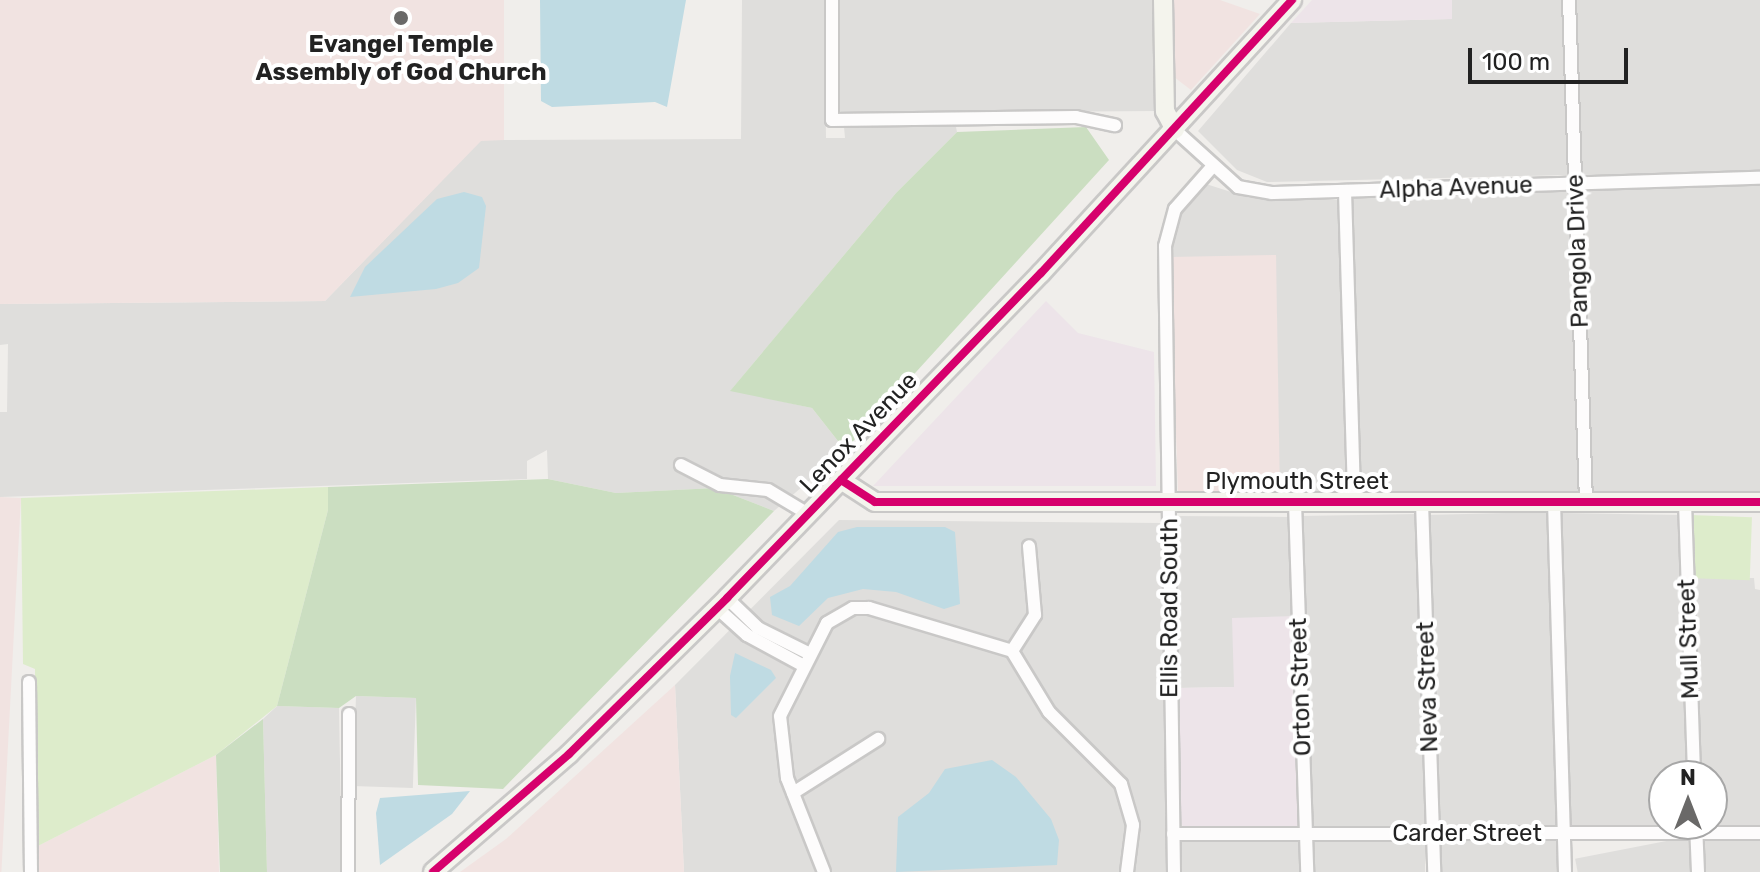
<!DOCTYPE html>
<html>
<head>
<meta charset="utf-8">
<style>
  body { margin:0 }
  #map { position:relative; width:1760px; height:872px; overflow:hidden; background:#f0eeeb; font-family:Rubik,sans-serif }
  div>[style] { position:absolute }
  [style*='--x'] { left:calc(var(--x)*1px); top:calc(var(--y)*1px); width:calc(var(--w)*1px); rotate:calc(var(--a)*1deg) }
  .residential>* { inset:0; background:#dfdedc; transform-origin:0 0 }
  .commercial>* { inset:0; background:#f1e3e1; transform-origin:0 0 }
  .industrial>* { inset:0; background:#ede4e9 }
  .grass>* { inset:0; background:#ddeccb; transform-origin:0 0 }
  .forest>* { inset:0; background:#cbdec1 }
  .water>* { inset:0; background:#bfdbe3 }
  .roads { filter:drop-shadow(2px 0 #c9c8c7) drop-shadow(-2px 0 #c9c8c7) drop-shadow(0 2px #c9c8c7) drop-shadow(0 -2px #c9c8c7) }
  .street>* { height:12px; margin:-6px; padding:0 6px; transform-origin:6px; border-radius:6px; background:#fdfcfc }
  .secondary>* { height:18px; margin:-9px; padding:0 9px; transform-origin:9px; border-radius:9px; background:#f4f4ed }
  .cycleway>* { height:8px; margin:-4px; padding:0 4px; transform-origin:4px; border-radius:4px; background:#d6006c }
  .dots>* { width:22px; height:22px; translate:-50% -50%; box-sizing:border-box; border:4px solid #fff; border-radius:50% }
  span { translate:-50% -50%; white-space:nowrap; text-align:center; line-height:1.15; -webkit-text-stroke:8px #fff; paint-order:stroke }
  .poi-label { font-size:24px; color:#222; font-weight:700 }
  .street-label { font-size:24px; color:#222 }
  .north { position:absolute; left:1648px; top:760px; width:80px; height:80px; box-sizing:border-box; background:#fff; border:2px solid #a7a7a7; border-radius:50%; rotate:0deg; font-size:22px; font-weight:700; line-height:32px; text-align:center; color:#222 }
  .north::after { content:''; display:block; margin:auto; width:28px; height:36px; background:#6a6968; clip-path:polygon(50% 0,100% 100%,50% 72%,0 100%) }
  .scale { position:absolute; left:1468px; top:48px; width:160px; height:36px; box-sizing:border-box; border:4px solid #222; border-top:0; padding-left:10px; font-size:24px; line-height:28px; white-space:nowrap; color:#222; -webkit-text-stroke:6px #fff; paint-order:stroke }
</style>
</head>
<body>
<div id="map">
  <div class="residential">
    <i style="clip-path:polygon(742px 0,824px 0,826px 138px,845px 138px,844px 127px,956px 127px,957px 132px,896px 193px,731px 390px,812px 408px,845px 450px,774px 511px,715px 488px,616px 493px,548px 479px,547px 450px,527px 461px,527px 479px,0 497px,0 412px,7px 412px,8px 344px,0 345px,0 304px,325px 301px,481px 140px,741px 139px)"></i>
    <i style="clip-path:polygon(835px 0,1158px 0,1157px 111px,842px 113px,836px 108px)"></i>
    <i style="clip-path:polygon(1452px 0,1565px 0,1569px 175px,1267px 182px,1237px 170px,1198px 131px,1291px 23px,1451px 19px)"></i>
    <i style="left:1573px;top:0;width:187px;height:176px"></i>
    <i style="clip-path:polygon(1760px 183px,1760px 495px,1599px 497px,1589px 486px,1580px 196px,1585px 188px)"></i>
    <i style="clip-path:polygon(1206px 184px,1250px 198px,1338px 200px,1351px 488px,1347px 495px,1280px 496px,1170px 257px,1180px 211px)"></i>
    <i style="clip-path:polygon(1564px 189px,1572px 195px,1581px 494px,1361px 494px,1349px 201px,1356px 195px)"></i>
    <i style="clip-path:polygon(1549px 512px,1559px 827px,1448px 830px,1441px 822px,1426px 515px)"></i>
    <i style="clip-path:polygon(1560px 513px,1681px 515px,1691px 776px,1664px 776px,1664px 824px,1691px 824px,1687px 829px,1570px 826px)"></i>
    <i style="clip-path:polygon(1417px 514px,1428px 821px,1421px 829px,1317px 830px,1311px 824px,1300px 516px)"></i>
    <i style="clip-path:polygon(1175px 516px,1290px 517px,1295px 616px,1235px 687px,1177px 688px)"></i>
    <i style="clip-path:polygon(839px 520px,1161px 523px,1167px 872px,684px 872px,675px 685px)"></i>
    <i style="clip-path:polygon(1692px 578px,1754px 578px,1755px 589px,1760px 590px,1760px 829px,1704px 829px,1700px 824px,1712px 824px,1712px 776px,1699px 776px)"></i>
    <i style="left:356px;top:696px;width:60px;height:90px;rotate:2deg"></i>
    <i style="clip-path:polygon(277px 706px,339px 708px,342px 872px,267px 872px,263px 719px)"></i>
    <i style="clip-path:polygon(1184px 837px,1293px 837px,1301px 845px,1302px 872px,1179px 872px,1178px 844px)"></i>
    <i style="clip-path:polygon(1553px 837px,1559px 840px,1562px 872px,1438px 872px,1440px 839px)"></i>
    <i style="left:1687px;top:837px;width:36px;height:114px;rotate:79deg"></i>
    <i style="left:1760px;top:837px;width:35px;height:58px;rotate:90deg"></i>
    <i style="left:1313px;top:839px;width:112px;height:33px"></i>
  </div>
  <div class="commercial">
    <i style="clip-path:polygon(0 0,504px 0,504px 140px,481px 141px,325px 301px,0 304px)"></i>
    <i style="clip-path:polygon(1171px 0,1220px 0,1260px 14px,1191px 90px,1174px 77px)"></i>
    <i style="clip-path:polygon(1276px 255px,1280px 496px,1182px 497px,1178px 491px,1170px 257px)"></i>
    <i style="left:0;top:497px;width:21px;height:375px;rotate:3deg"></i>
    <i style="clip-path:polygon(675px 685px,684px 872px,460px 872px,506px 839px)"></i>
    <i style="clip-path:polygon(216px 755px,219px 872px,36px 872px,36px 847px)"></i>
  </div>
  <div class="industrial">
    <i style="clip-path:polygon(1312px 0,1452px 0,1452px 19px,1291px 23px)"></i>
    <i style="clip-path:polygon(1046px 301px,1078px 333px,1154px 352px,1156px 486px,873px 486px)"></i>
    <i style="clip-path:polygon(1295px 616px,1299px 827px,1185px 828px,1180px 823px,1177px 688px,1234px 687px,1232px 618px)"></i>
  </div>
  <div class="grass">
    <i style="clip-path:polygon(328px 487px,328px 510px,277px 706px,216px 755px,36px 847px,35px 669px,23px 664px,21px 498px)"></i>
    <i style="left:1690px;top:515px;width:62px;height:63px;rotate:2deg"></i>
  </div>
  <div class="forest">
    <i style="clip-path:polygon(1086px 127px,1109px 160px,845px 450px,812px 408px,730px 391px,896px 193px,957px 132px)"></i>
    <i style="clip-path:polygon(548px 479px,616px 493px,715px 488px,774px 511px,503px 789px,418px 785px,416px 698px,356px 696px,339px 708px,277px 706px,328px 510px,328px 487px)"></i>
    <i style="clip-path:polygon(263px 719px,267px 872px,220px 872px,216px 755px)"></i>
  </div>
  <div class="water">
    <i style="clip-path:polygon(540px 0,686px 0,667px 107px,655px 102px,552px 107px,541px 101px)"></i>
    <i style="clip-path:polygon(464px 192px,482px 197px,486px 206px,479px 268px,458px 283px,436px 289px,350px 297px,365px 267px,437px 199px)"></i>
    <i style="clip-path:polygon(857px 527px,945px 527px,955px 532px,960px 604px,944px 609px,896px 592px,863px 589px,828px 598px,799px 626px,772px 615px,770px 597px,790px 586px,838px 532px)"></i>
    <i style="clip-path:polygon(735px 653px,771px 670px,776px 678px,736px 718px,731px 715px,730px 676px)"></i>
    <i style="clip-path:polygon(992px 760px,1016px 777px,1051px 819px,1059px 840px,1057px 865px,896px 872px,898px 817px,929px 793px,945px 769px)"></i>
    <i style="clip-path:polygon(470px 791px,452px 814px,380px 865px,376px 813px,380px 798px)"></i>
  </div>
  <div class="roads">
    <div class="street">
      <i style="--x:832;--y:0;--w:120;--a:90"></i>
      <i style="--x:832;--y:120;--w:244;--a:-0.7"></i>
      <i style="--x:1076;--y:117;--w:40;--a:12"></i>
      <i style="--x:1569;--y:0;--w:502;--a:88.06"></i>
      <i style="--x:1175;--y:130;--w:85;--a:42.1"></i>
      <i style="--x:1238;--y:187;--w:35;--a:10"></i>
      <i style="--x:1272;--y:193;--w:488;--a:-1.8"></i>
      <i style="--x:1345;--y:191;--w:311;--a:88.3"></i>
      <i style="--x:681;--y:465;--w:44;--a:27.1"></i>
      <i style="--x:720;--y:485;--w:48;--a:5.9"></i>
      <i style="--x:768;--y:490;--w:47;--a:31"></i>
      <i style="--x:1295;--y:502;--w:370;--a:88.1"></i>
      <i style="--x:1422;--y:502;--w:370;--a:88.1"></i>
      <i style="--x:1554;--y:502;--w:370;--a:88.3"></i>
      <i style="--x:1685;--y:502;--w:274;--a:88.1"></i>
      <i style="--x:727;--y:598;--w:43;--a:44.1"></i>
      <i style="--x:758;--y:628;--w:58;--a:26.6"></i>
      <i style="--x:717;--y:608;--w:40;--a:42"></i>
      <i style="--x:747;--y:635;--w:65;--a:28.5"></i>
      <i style="--x:1012;--y:651;--w:43;--a:-57.4"></i>
      <i style="--x:1035;--y:615;--w:69;--a:-95"></i>
      <i style="--x:29;--y:682;--w:190;--a:89.4"></i>
      <i style="--x:793;--y:793;--w:101;--a:-32.4"></i>
      <i style="--x:1696;--y:824;--w:48;--a:87.6"></i>
      <i style="--x:1173;--y:834;--w:587;--a:-0.1"></i>
      <i style="--x:348;--y:872;--w:158;--a:-89.6"></i>
      <i style="--x:824;--y:872;--w:101;--a:-111.5"></i>
      <i style="--x:787;--y:778;--w:62;--a:-96.4"></i>
      <i style="--x:780;--y:716;--w:104;--a:-63.2"></i>
      <i style="--x:827;--y:623;--w:30;--a:-30"></i>
      <i style="--x:853;--y:608;--w:16;--a:0"></i>
      <i style="--x:869;--y:608;--w:149;--a:16.7"></i>
      <i style="--x:1012;--y:651;--w:71;--a:58.8"></i>
      <i style="--x:1049;--y:712;--w:102;--a:45"></i>
      <i style="--x:1121;--y:784;--w:43;--a:73.7"></i>
      <i style="--x:1133;--y:825;--w:47;--a:97.3"></i>
      <i style="--x:1174;--y:872;--w:626;--a:-90.82"></i>
      <i style="--x:1165;--y:246;--w:38;--a:-75"></i>
      <i style="--x:1175;--y:209;--w:56;--a:-48.6"></i>
    </div>
    <div class="secondary">
      <i style="--x:1163;--y:0;--w:111;--a:89"></i>
      <i style="--x:1165;--y:111;--w:21;--a:62"></i>
      <i style="--x:841;--y:480;--w:40;--a:32.9"></i>
      <i style="--x:875;--y:502;--w:885;--a:0"></i>
      <i style="--x:433;--y:872;--w:180;--a:-40.9"></i>
      <i style="--x:569;--y:754;--w:222;--a:-44.6"></i>
      <i style="--x:727;--y:598;--w:452;--a:-46"></i>
      <i style="--x:1041;--y:273;--w:371;--a:-47.4"></i>
    </div>
  </div>
  <div class="cycleway">
    <i style="--x:841;--y:480;--w:40;--a:32.9"></i>
    <i style="--x:875;--y:502;--w:885;--a:0"></i>
    <i style="--x:433;--y:872;--w:180;--a:-40.9"></i>
    <i style="--x:569;--y:754;--w:222;--a:-44.6"></i>
    <i style="--x:727;--y:598;--w:452;--a:-46"></i>
    <i style="--x:1041;--y:273;--w:371;--a:-47.4"></i>
  </div>
  <div class="dots">
    <i style="left:401px;top:18px;background:#6a6968"></i>
  </div>
  <div class="poi-label">
    <span style="left:401px;top:59px">Evangel Temple<br>Assembly of God Church</span>
  </div>
  <div class="street-label">
    <span style="left:1456px;top:188px;rotate:-2deg">Alpha Avenue</span>
    <span style="left:1578px;top:251px;rotate:-92deg">Pangola Drive</span>
    <span style="left:859px;top:433px;rotate:-46deg">Lenox Avenue</span>
    <span style="left:1297px;top:482px">Plymouth Street</span>
    <span style="left:1170px;top:608px;rotate:-90deg">Ellis Road South</span>
    <span style="left:1689px;top:639px;rotate:-92deg">Mull Street</span>
    <span style="left:1301px;top:687px;rotate:-92deg">Orton Street</span>
    <span style="left:1428px;top:687px;rotate:-92deg">Neva Street</span>
    <span style="left:1467px;top:834px">Carder Street</span>
  </div>
  <div class="north">N</div>
  <div class="scale">100 m</div>
</div>
</body>
</html>
